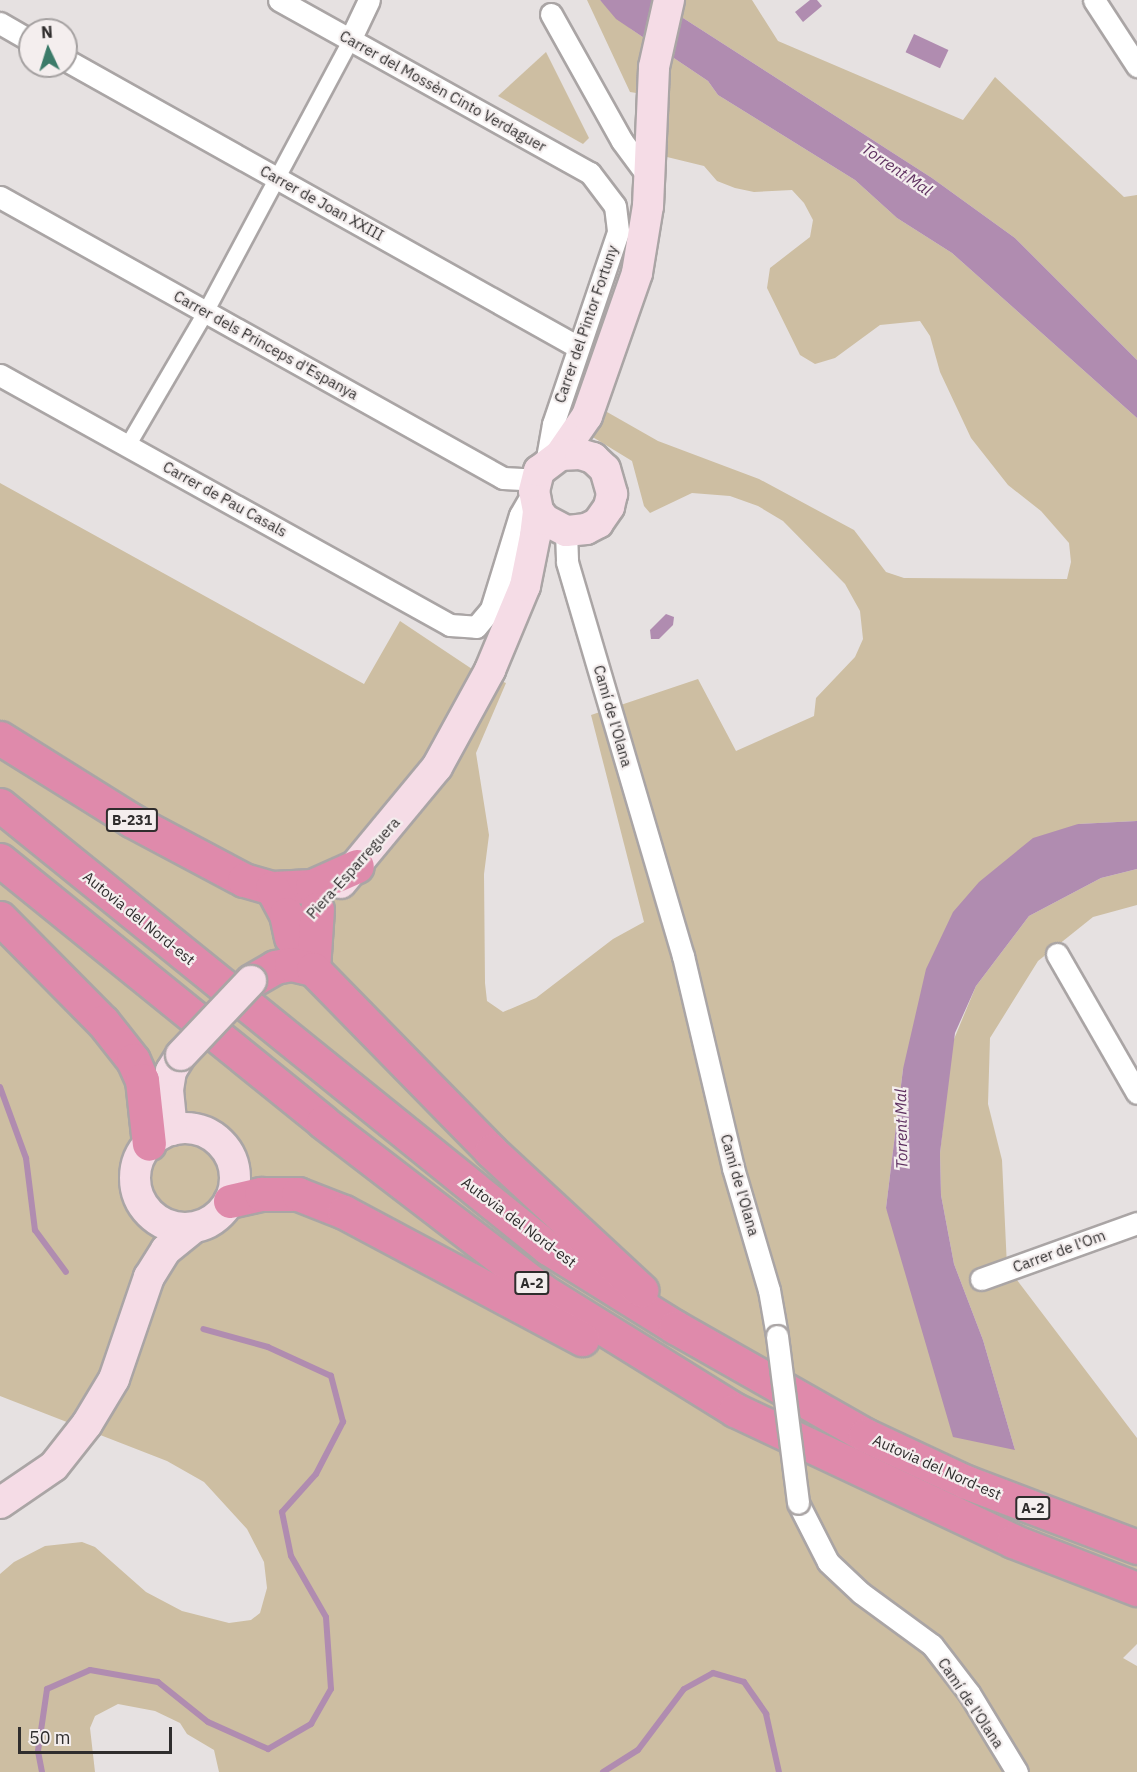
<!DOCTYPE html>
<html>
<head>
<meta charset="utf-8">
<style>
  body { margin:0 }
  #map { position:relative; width:1137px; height:1772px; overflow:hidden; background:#e6e1e1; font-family:"IBM Plex Sans",sans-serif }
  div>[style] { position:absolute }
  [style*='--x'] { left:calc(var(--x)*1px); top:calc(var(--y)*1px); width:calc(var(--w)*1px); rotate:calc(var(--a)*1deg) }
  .green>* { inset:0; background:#cdbea2 }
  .water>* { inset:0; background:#b08cb0; transform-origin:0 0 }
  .stream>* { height:6px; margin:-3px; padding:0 3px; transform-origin:3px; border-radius:3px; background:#b08cb0 }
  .roads { filter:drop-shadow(2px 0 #aaa5a5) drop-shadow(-2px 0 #aaa5a5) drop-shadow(0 2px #aaa5a5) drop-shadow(0 -2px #aaa5a5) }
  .pedestrian>* { height:15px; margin:-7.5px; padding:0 7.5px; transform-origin:7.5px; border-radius:7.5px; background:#fff }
  .minor>* { height:21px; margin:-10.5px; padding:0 10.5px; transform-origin:10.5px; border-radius:10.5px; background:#fff }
  .secondary>* { height:30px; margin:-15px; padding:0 15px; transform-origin:15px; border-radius:15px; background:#f5dce6 }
  .secondary>.ring { margin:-15px; padding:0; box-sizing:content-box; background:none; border:30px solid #f5dce6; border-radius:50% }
  .motorway>* { height:33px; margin:-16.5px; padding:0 16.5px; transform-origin:16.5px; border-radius:16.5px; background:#df8aab }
  .bridges { filter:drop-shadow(2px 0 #aaa5a5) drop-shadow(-2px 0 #aaa5a5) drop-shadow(0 2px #aaa5a5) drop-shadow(0 -2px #aaa5a5) }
  .minor-bridge>* { height:21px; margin:-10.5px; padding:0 10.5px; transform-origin:10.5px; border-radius:10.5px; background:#fff }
  .secondary-bridge>* { height:30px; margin:-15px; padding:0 15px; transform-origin:15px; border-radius:15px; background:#f5dce6 }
  span { translate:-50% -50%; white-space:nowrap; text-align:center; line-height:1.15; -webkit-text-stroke:4.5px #f4eeee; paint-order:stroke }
  .shield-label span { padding:2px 4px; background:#f4eeee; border:2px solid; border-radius:4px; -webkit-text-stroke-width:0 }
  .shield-label { font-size:14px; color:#2f2d2d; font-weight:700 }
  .street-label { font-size:15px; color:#2f2d2d }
  .water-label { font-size:16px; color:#5f3160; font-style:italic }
  .north { position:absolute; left:18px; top:18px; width:60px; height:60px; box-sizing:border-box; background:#f4eeee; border:2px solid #a5a1a1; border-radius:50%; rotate:356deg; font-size:16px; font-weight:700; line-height:24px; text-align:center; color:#2f2d2d }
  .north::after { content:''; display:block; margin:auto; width:21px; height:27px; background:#3b7b69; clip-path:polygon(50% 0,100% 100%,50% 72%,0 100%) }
  .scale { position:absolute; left:18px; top:1727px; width:154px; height:27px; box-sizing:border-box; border:3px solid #2f2d2d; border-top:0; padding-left:8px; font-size:18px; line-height:21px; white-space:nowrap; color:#2f2d2d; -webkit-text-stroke:4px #f4eeee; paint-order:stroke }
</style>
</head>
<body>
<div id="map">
  <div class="green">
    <i style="clip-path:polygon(587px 0,600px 0,631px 29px,708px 81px,718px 95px,855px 180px,897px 218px,952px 253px,1137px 418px,1137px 821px,1078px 824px,903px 1069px,886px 1208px,1015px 1450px,983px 1340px,954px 1264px,941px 1195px,940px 1153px,952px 1044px,976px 986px,1029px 916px,1101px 878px,1137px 869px,1137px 905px,1093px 917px,1038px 961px,990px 1038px,988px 1104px,1002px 1160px,1007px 1267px,1137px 1438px,1137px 1644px,1123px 1658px,1137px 1666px,1137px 1772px,219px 1772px,214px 1750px,187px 1734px,180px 1723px,155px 1711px,118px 1704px,95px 1716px,90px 1728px,95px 1772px,0 1772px,0 1574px,14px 1562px,45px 1546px,82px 1542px,95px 1547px,146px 1592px,182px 1611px,229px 1623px,251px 1620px,260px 1613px,267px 1588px,264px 1562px,247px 1529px,204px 1482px,167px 1461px,0 1396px,0 483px,364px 684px,400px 621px,472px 669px,506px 683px,476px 753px,489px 835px,484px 874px,485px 983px,487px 1001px,503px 1012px,536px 998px,613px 939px,644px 922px,591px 715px,698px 679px,736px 751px,814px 716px,816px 698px,855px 657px,863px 639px,860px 611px,845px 584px,783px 521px,758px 506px,730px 496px,692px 493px,650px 513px,644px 506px,632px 461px,591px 436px,600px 408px,658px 441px,759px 479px,854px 530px,886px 572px,904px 578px,1067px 579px,1071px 562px,1069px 543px,1041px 511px,1008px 485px,971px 438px,940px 372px,930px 336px,920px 321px,880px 325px,835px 358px,815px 364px,800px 355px,767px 288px,770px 268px,810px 237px,813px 220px,804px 203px,792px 190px,754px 192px,735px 188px,717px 181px,704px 166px,667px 157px,668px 98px,630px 92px)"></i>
    <i style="clip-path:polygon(655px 0,752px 0,778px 41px,963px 120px,995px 77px,1124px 197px,1137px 195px,1137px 360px,1015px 238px,932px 178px)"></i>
    <i style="clip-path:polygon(546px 52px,589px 138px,583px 144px,498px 96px)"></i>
  </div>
  <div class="water">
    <i style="clip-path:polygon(600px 0,655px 0,932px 178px,1015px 238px,1137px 360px,1137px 418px,952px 253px,897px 218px,855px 180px,718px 95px,708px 81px,616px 19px)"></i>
    <i style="clip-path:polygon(810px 0,817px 0,822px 6px,803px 22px,795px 12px)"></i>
    <i style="left:914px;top:34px;width:38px;height:20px;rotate:25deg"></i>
    <i style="clip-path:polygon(666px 614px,674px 617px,673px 625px,659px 639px,651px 639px,650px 630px)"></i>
    <i style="clip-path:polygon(1137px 821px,1137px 869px,1101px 878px,1029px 916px,976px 986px,955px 1033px,940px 1153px,941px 1195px,954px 1264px,983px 1340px,1015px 1450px,953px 1437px,886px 1208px,903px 1069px,926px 969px,953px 912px,979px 882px,1033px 838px,1078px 824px)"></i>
  </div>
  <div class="stream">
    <i style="--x:0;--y:1087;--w:76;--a:69.9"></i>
    <i style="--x:26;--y:1158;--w:73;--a:82.9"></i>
    <i style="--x:35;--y:1230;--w:52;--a:53.6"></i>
    <i style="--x:42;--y:1772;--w:21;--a:-101"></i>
    <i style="--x:38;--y:1751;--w:63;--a:-81.7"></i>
    <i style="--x:47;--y:1689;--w:47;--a:-23.8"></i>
    <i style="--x:90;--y:1670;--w:69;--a:10"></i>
    <i style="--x:158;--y:1682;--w:64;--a:38.7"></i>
    <i style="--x:208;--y:1722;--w:66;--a:24.2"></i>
    <i style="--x:268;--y:1749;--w:50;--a:-30.2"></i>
    <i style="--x:311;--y:1724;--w:40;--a:-60.3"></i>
    <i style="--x:331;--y:1689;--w:72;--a:-94"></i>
    <i style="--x:326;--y:1617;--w:70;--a:-119.8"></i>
    <i style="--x:291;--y:1556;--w:45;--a:-101.6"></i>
    <i style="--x:282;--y:1512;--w:51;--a:-48.2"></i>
    <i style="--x:316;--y:1474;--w:59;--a:-62.6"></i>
    <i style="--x:343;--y:1422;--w:48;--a:-104.6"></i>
    <i style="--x:331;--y:1376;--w:69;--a:-155.3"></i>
    <i style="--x:268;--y:1347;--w:67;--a:-164.5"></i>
    <i style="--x:603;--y:1772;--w:41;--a:-32.2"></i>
    <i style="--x:638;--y:1750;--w:76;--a:-53"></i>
    <i style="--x:684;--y:1689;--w:33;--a:-29"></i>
    <i style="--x:713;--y:1673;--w:32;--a:16"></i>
    <i style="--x:744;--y:1682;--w:39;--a:55"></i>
    <i style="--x:766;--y:1714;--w:59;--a:77.4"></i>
  </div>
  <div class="roads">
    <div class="pedestrian">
      <i style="--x:128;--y:444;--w:153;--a:-59.7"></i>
      <i style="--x:205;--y:312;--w:308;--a:-61.9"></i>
    </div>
    <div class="minor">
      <i style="--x:279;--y:0;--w:356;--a:29.1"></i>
      <i style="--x:590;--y:173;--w:41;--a:52.9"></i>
      <i style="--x:615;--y:206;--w:26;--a:83"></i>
      <i style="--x:618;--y:232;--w:203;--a:108.7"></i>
      <i style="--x:553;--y:424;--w:40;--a:100"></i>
      <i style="--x:1094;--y:0;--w:79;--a:56.9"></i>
      <i style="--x:551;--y:14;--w:145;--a:60.8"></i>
      <i style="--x:622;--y:141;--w:47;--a:53.6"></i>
      <i style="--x:0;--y:23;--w:34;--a:30"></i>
      <i style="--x:350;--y:40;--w:44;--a:-64.6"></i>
      <i style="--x:66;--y:60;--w:587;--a:29.27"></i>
      <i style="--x:0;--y:197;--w:576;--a:29.19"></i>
      <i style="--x:503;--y:478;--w:33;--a:3"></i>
      <i style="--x:0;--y:375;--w:515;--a:29.05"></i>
      <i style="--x:450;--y:625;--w:26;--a:4"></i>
      <i style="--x:476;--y:627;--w:23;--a:-50"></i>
      <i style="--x:491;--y:609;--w:98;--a:-72.9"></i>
      <i style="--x:520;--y:515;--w:28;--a:-60"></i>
      <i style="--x:566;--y:531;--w:31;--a:88"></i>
      <i style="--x:567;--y:562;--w:411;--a:73.6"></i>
      <i style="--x:683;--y:956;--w:218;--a:76.7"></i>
      <i style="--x:733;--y:1168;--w:127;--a:73.6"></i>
      <i style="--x:769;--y:1290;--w:47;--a:80.1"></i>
      <i style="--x:1057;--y:954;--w:160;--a:60.1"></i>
      <i style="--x:981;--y:1279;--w:166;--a:-19.7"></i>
      <i style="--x:798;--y:1503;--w:66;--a:63"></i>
      <i style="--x:828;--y:1562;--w:45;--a:43.2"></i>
      <i style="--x:861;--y:1593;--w:88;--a:36.2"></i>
      <i style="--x:932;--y:1645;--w:61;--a:52.4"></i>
      <i style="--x:969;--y:1693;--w:92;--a:58.7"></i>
    </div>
    <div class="secondary">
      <i style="--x:560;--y:455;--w:47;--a:-55.3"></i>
      <i style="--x:587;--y:416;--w:151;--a:-70.7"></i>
      <i style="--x:637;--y:273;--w:68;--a:-80.7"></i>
      <i style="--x:648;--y:206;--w:139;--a:-87.5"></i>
      <i style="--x:654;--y:67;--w:69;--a:-77.4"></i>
      <i style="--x:341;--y:883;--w:151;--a:-50.4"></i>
      <i style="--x:437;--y:767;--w:111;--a:-61.3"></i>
      <i style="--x:490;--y:670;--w:91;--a:-67.4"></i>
      <i style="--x:525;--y:586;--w:51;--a:-78.7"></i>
      <i style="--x:535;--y:536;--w:25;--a:-83"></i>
      <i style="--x:538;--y:511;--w:20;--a:-101"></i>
      <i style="--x:534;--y:491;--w:21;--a:-76"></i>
      <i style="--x:539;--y:471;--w:26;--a:-37"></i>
      <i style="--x:560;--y:455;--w:20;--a:-3"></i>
      <i style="--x:580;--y:454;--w:14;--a:17"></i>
      <i style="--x:593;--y:458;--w:16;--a:43"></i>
      <i style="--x:605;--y:469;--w:26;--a:74"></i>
      <i style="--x:612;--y:494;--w:13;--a:103"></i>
      <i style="--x:609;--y:507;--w:19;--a:125"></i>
      <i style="--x:598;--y:523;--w:13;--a:153"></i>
      <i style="--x:586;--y:529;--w:20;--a:174"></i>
      <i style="--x:566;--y:531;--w:24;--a:-152"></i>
      <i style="--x:545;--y:520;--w:11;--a:-128"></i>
      <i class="ring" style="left:135px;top:1128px;width:70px;height:70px"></i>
      <i style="--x:172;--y:1130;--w:40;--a:-95.7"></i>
      <i style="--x:168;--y:1090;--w:19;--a:-81"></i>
      <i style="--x:171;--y:1071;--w:19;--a:-58"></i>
      <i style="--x:0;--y:1503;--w:65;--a:-34.4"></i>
      <i style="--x:54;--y:1466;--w:53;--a:-51.8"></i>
      <i style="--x:87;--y:1424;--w:52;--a:-59"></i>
      <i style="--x:114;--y:1379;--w:108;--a:-71.1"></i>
      <i style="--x:149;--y:1277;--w:32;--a:-58"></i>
      <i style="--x:166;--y:1250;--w:35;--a:-39"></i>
    </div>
    <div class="motorway">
      <i style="--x:0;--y:738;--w:155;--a:32"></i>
      <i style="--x:131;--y:820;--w:128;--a:28"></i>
      <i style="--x:244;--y:880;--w:29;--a:16"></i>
      <i style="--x:272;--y:888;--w:40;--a:-2.9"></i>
      <i style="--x:312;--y:886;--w:49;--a:-24"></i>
      <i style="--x:0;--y:805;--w:705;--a:38.95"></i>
      <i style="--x:548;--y:1248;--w:150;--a:31.9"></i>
      <i style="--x:675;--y:1327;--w:219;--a:29.6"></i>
      <i style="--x:865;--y:1435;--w:111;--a:25"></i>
      <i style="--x:966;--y:1482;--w:183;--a:20.8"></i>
      <i style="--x:0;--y:860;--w:416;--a:39"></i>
      <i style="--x:323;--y:1122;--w:277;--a:37.5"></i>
      <i style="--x:543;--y:1291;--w:226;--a:31.8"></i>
      <i style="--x:735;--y:1410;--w:307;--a:25.2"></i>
      <i style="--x:1013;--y:1541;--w:133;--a:21.2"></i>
      <i style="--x:272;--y:888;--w:30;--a:62"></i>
      <i style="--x:286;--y:914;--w:24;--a:78"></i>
      <i style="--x:0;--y:918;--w:146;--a:45.3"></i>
      <i style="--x:103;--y:1022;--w:48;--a:51.7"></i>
      <i style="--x:133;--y:1060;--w:22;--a:66"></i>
      <i style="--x:142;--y:1080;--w:64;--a:83.8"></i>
      <i style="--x:313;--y:969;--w:60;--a:-86.2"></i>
      <i style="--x:251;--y:981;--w:28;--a:-30"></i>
      <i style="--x:275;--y:967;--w:16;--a:-11"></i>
      <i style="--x:291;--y:964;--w:23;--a:13"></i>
      <i style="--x:313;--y:969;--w:255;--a:45.6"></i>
      <i style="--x:491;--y:1151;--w:205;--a:42.8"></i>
      <i style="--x:230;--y:1201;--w:32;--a:-13"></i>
      <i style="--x:261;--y:1194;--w:37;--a:0"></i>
      <i style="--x:298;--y:1194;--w:49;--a:21.4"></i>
      <i style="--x:344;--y:1212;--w:270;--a:28.1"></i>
    </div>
  </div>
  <div class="bridges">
    <div class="minor-bridge">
      <i style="--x:777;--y:1336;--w:168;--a:82.8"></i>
    </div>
    <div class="secondary-bridge">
      <i style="--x:181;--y:1055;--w:102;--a:-46.6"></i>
    </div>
  </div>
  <div class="shield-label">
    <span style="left:132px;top:820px">B-231</span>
    <span style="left:532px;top:1283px">A-2</span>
    <span style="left:1033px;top:1508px">A-2</span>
  </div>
  <div class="street-label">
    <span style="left:443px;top:91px;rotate:29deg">Carrer del Mossèn Cinto Verdaguer</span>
    <span style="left:322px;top:203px;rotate:29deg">Carrer de Joan XXIII</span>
    <span style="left:586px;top:324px;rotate:-71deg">Carrer del Pintor Fortuny</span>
    <span style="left:266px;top:345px;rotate:29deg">Carrer dels Princeps d'Espanya</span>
    <span style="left:225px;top:499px;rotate:29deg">Carrer de Pau Casals</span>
    <span style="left:613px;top:716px;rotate:74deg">Camí de l'Olana</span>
    <span style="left:353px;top:868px;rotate:-48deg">Piera-Esparreguera</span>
    <span style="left:139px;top:918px;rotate:39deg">Autovia del Nord-est</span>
    <span style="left:740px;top:1185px;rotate:74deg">Camí de l'Olana</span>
    <span style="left:519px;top:1222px;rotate:37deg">Autovia del Nord-est</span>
    <span style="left:1059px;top:1251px;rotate:-20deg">Carrer de l'Om</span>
    <span style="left:937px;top:1467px;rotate:24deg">Autovia del Nord-est</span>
    <span style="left:971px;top:1703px;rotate:56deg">Camí de l'Olana</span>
  </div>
  <div class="water-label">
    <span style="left:897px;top:169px;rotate:34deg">Torrent Mal</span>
    <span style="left:901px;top:1129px;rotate:-91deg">Torrent Mal</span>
  </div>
  <div class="north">N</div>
  <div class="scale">50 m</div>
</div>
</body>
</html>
